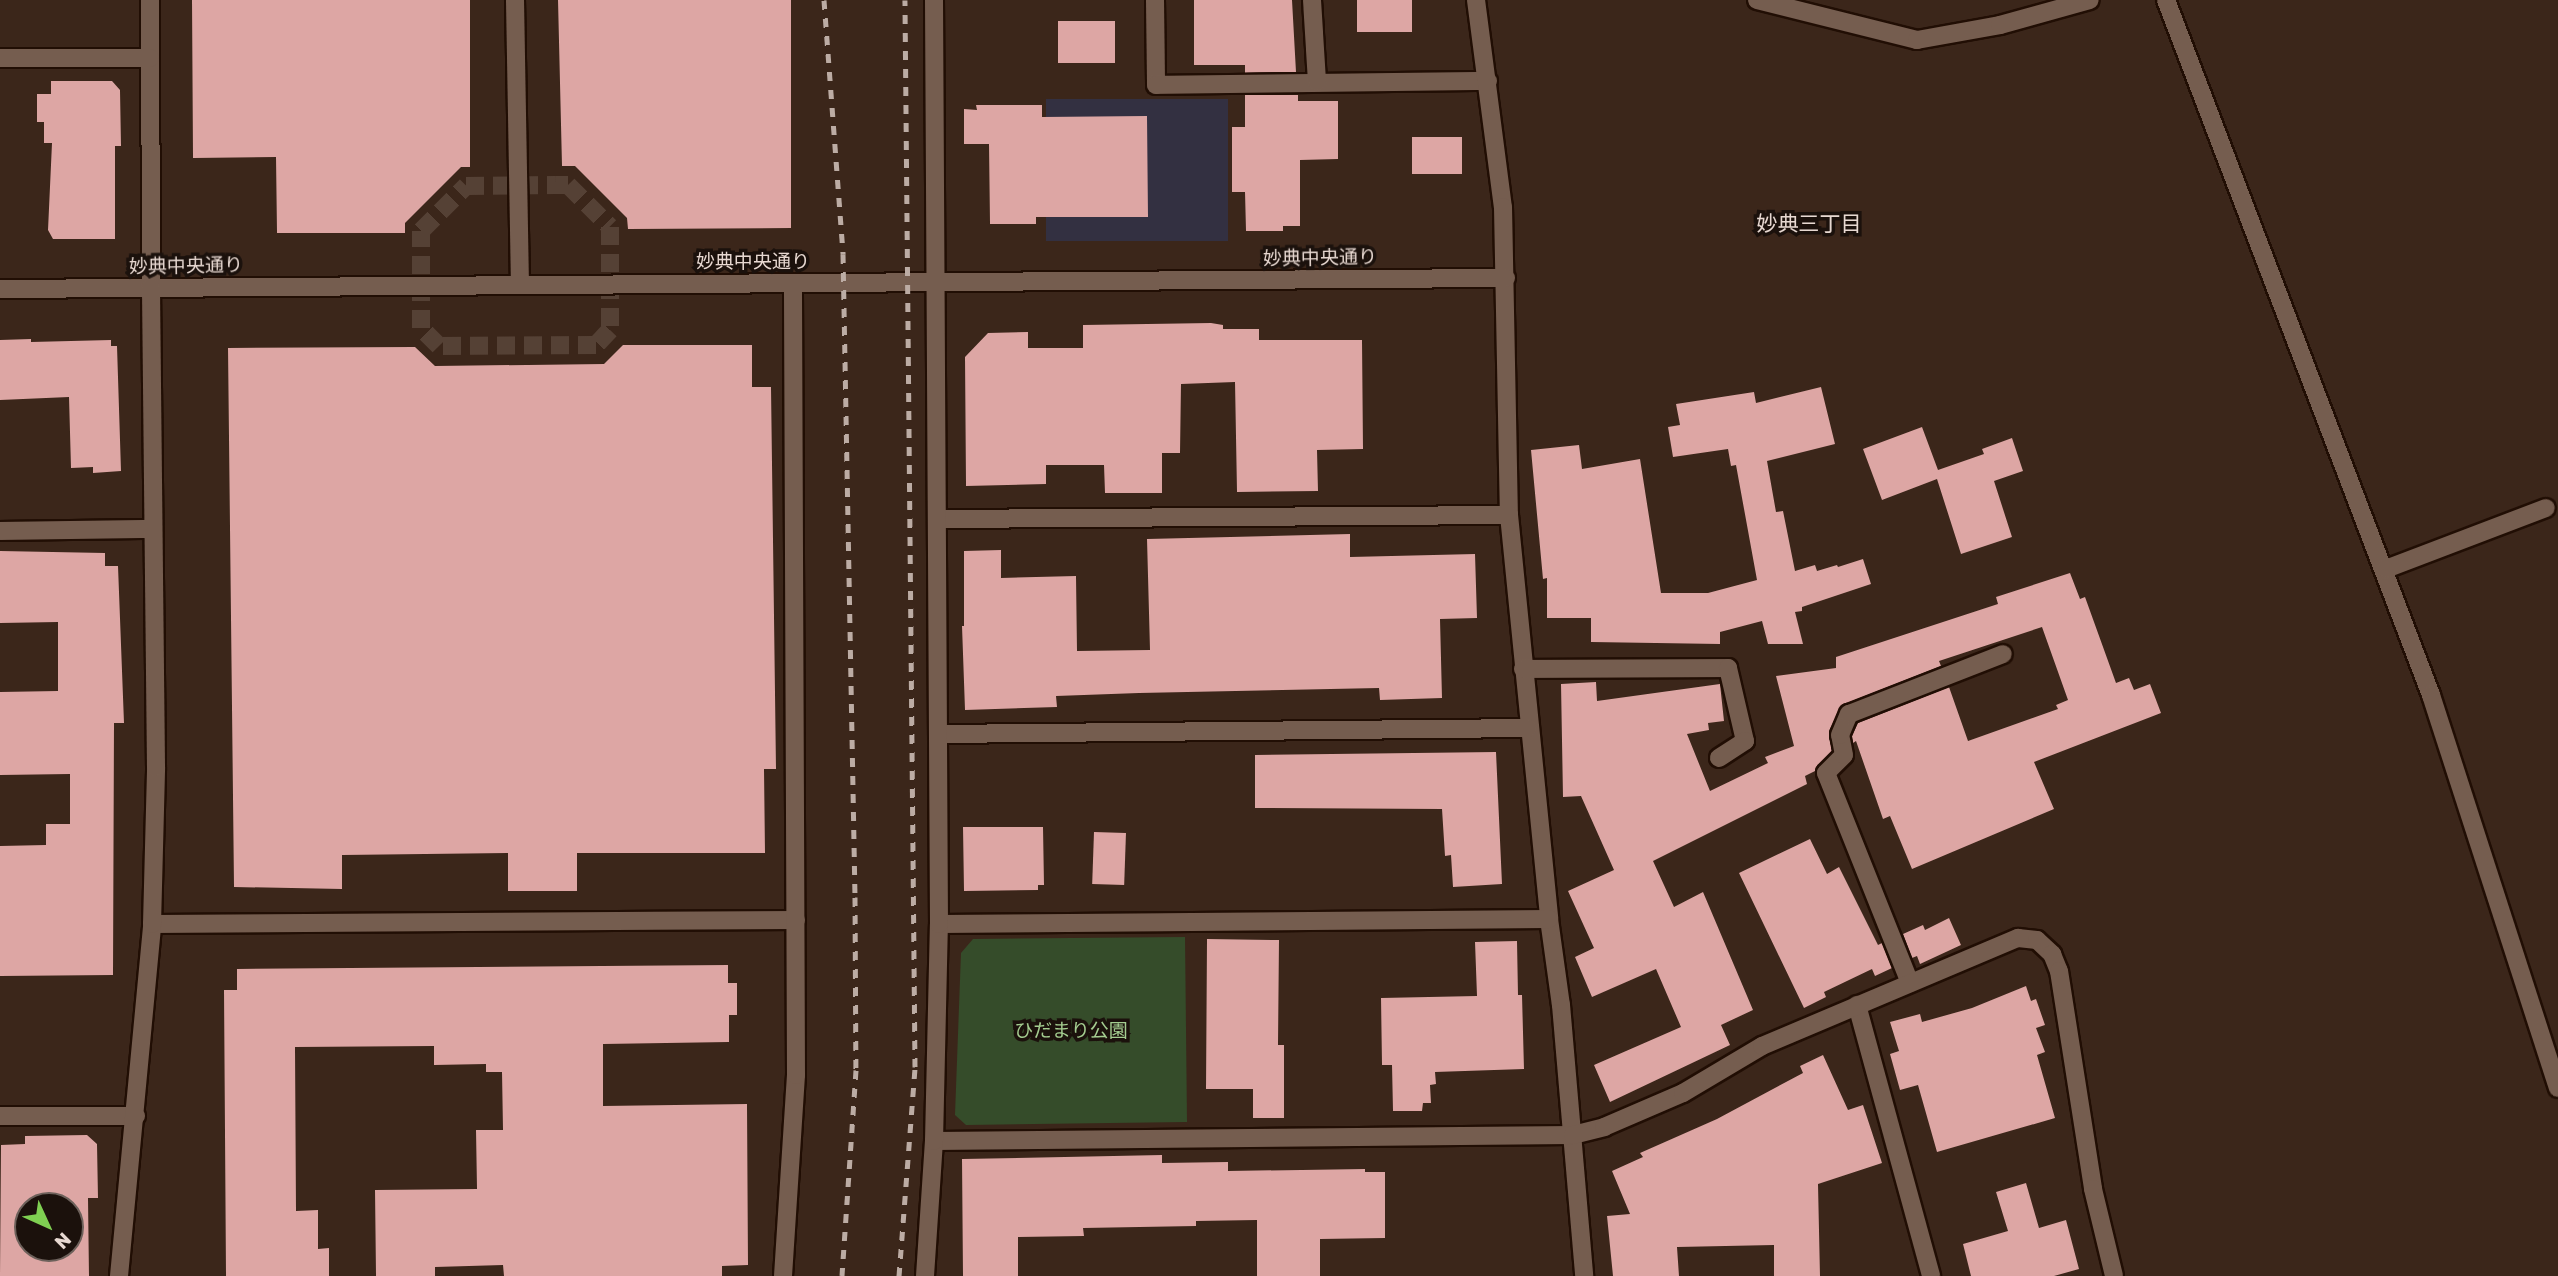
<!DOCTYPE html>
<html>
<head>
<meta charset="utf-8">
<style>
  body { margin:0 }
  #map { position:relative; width:2558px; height:1276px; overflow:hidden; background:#3b261a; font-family:Rubik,"Noto Sans JP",sans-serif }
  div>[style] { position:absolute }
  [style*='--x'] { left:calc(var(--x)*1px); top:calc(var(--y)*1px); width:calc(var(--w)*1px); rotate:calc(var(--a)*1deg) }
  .commercial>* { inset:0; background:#333041; transform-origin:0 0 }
  .green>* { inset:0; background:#354c2a }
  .building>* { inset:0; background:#dda6a4; transform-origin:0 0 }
  .pedestrian-tunnel>* { height:18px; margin-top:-9px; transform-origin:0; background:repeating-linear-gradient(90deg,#554135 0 18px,transparent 0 27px) }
  .roads { filter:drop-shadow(2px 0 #210e04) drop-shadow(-2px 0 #210e04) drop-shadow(0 2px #210e04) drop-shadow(0 -2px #210e04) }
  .minor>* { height:18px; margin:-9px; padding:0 9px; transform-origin:9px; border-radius:9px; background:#755d4f }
  .tertiary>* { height:18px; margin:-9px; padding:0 9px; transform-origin:9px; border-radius:9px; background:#755d4f }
  .rail>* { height:5px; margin-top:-2.5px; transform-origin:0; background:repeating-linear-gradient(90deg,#bcaca4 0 9px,transparent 0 18px) }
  span { translate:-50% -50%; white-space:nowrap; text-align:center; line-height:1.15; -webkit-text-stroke:7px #1b110c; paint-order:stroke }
  .street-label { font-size:19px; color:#e7d8d1 }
  .park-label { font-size:19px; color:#a4cd90 }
  .neighbourhood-label { font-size:21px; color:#e7d8d1 }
  .north { position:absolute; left:14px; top:1192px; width:70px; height:70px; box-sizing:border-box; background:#1b110c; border:2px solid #6d615b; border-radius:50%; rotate:135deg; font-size:19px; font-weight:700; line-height:28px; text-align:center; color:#e7d8d1 }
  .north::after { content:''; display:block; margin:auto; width:24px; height:32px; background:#7fd052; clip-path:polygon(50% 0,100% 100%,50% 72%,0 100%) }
</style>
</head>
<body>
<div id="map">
  <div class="commercial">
    <i style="left:1046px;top:99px;width:182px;height:142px"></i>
  </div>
  <div class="green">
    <i style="clip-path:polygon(1185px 937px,1187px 1122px,966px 1125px,955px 1115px,961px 953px,973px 939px)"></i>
  </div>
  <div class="building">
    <i style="clip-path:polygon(192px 0,470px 0,470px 167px,461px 167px,405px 223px,405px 233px,277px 233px,276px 157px,193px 158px)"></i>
    <i style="clip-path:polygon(558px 0,791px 0,791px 228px,628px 229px,627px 218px,575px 166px,562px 166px)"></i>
    <i style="clip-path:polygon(1194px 0,1292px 0,1296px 72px,1245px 73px,1245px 65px,1194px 65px)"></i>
    <i style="left:1357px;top:0;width:55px;height:32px"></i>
    <i style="left:1115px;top:21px;width:42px;height:57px;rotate:90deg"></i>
    <i style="clip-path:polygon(51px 81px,112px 81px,120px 90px,121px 146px,115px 146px,115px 239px,53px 239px,48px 230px,52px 143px,44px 143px,44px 122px,37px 122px,37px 94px,51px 94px)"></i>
    <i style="clip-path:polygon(1245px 95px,1298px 95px,1298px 101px,1338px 101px,1338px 159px,1300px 160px,1300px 226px,1283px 226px,1283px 231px,1246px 231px,1245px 192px,1232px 192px,1232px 127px,1245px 127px)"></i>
    <i style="clip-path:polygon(976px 105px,1042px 105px,1042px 117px,1147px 116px,1148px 217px,1036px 217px,1036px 224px,990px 224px,989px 144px,964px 144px,964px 109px,977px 110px)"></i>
    <i style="left:1412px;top:137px;width:50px;height:37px"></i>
    <i style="clip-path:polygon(1211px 323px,1223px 325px,1223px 329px,1259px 329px,1259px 340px,1362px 340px,1363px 449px,1317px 450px,1318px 491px,1237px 492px,1235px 382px,1181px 384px,1180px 453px,1162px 453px,1162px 493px,1105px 493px,1104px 465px,1046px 465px,1046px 484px,966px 486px,965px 357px,988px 333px,1028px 332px,1028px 348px,1083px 348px,1083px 325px)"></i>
    <i style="clip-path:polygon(31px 339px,31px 342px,111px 340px,111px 346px,117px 346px,121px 471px,93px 473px,93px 467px,71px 468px,69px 397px,0 400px,0 340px)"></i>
    <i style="clip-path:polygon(623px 345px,752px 345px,752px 387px,771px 387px,776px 769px,764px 769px,765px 853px,577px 853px,577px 891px,508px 891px,508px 853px,342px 855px,342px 889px,234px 887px,228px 348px,415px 347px,435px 366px,604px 364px)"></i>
    <i style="clip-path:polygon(1821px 387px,1835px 444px,1767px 461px,1776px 512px,1783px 511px,1795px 571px,1815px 565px,1817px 571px,1837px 565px,1838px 567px,1863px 559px,1871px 584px,1802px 607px,1802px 611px,1795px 612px,1803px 644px,1768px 644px,1762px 621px,1720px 632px,1720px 644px,1591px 642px,1591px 618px,1547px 618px,1547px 578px,1543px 579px,1531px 450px,1579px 445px,1582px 469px,1640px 459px,1661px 593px,1708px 593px,1757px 580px,1736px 465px,1731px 466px,1728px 449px,1673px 457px,1668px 427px,1680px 425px,1676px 404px,1754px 392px,1756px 403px)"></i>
    <i style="clip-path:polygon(1922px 427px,1938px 470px,1984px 454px,1982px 449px,2012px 438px,2023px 471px,1994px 481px,2012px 537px,1961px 554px,1937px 479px,1882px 500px,1863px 449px)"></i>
    <i style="clip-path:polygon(1350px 534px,1350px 557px,1475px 554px,1477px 618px,1440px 619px,1442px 698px,1380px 700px,1379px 688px,1139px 693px,1056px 696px,1057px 707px,965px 710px,962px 626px,964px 626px,964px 551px,1001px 550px,1001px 578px,1076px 576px,1077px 651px,1150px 650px,1147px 539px)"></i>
    <i style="clip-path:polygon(0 551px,105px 553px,105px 566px,118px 566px,124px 723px,114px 723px,113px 975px,0 976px,0 846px,46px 845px,46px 824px,70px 824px,70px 774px,0 775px,0 692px,58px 691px,58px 622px,0 623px)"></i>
    <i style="clip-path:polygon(2070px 573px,2080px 599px,2085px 597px,2116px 683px,2129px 678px,2134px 690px,2150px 684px,2161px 713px,2034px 762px,2054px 809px,1912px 869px,1890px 816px,1883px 819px,1856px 741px,1853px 743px,1852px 736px,1858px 723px,1949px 687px,1968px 741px,2058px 709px,2056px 705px,2068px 700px,2042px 627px,1939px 661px,1941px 666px,1842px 705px,1829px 731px,1832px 751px,1815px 771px,1805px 776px,1807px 784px,1653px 861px,1674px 907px,1703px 892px,1753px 1010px,1721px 1025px,1730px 1045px,1610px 1102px,1594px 1065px,1681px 1027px,1656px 969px,1592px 997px,1575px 957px,1594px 948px,1568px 891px,1614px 870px,1581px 796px,1563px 797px,1561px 684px,1596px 682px,1597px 701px,1720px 684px,1724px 721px,1708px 723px,1709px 730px,1687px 734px,1710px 791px,1768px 763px,1765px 757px,1794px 746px,1776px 676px,1836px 668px,1836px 657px,1998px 604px,1996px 597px)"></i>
    <i style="clip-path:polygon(1496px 752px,1502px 884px,1453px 887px,1451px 855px,1445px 856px,1442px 809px,1255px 808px,1255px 755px)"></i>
    <i style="clip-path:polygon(963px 827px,1043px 827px,1044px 885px,1038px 885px,1038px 890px,964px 891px)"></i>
    <i style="left:1094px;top:832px;width:32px;height:52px;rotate:2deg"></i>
    <i style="clip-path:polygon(1810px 839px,1827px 874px,1839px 867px,1878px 945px,1882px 943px,1892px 968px,1875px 976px,1872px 969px,1824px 992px,1826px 997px,1804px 1008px,1739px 873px)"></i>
    <i style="clip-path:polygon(1949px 918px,1961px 945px,1920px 964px,1917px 956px,1912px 958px,1903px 934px,1923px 925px,1925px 930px)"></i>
    <i style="clip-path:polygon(1207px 939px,1279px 940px,1278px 1045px,1284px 1045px,1284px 1118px,1253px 1118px,1253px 1089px,1206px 1089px)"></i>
    <i style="clip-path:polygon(1517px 941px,1518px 995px,1522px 995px,1524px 1069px,1435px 1072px,1436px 1084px,1430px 1085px,1431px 1103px,1423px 1103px,1422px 1111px,1393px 1111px,1392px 1065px,1382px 1065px,1381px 998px,1477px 996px,1475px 942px)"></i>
    <i style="clip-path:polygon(728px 965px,728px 983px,737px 983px,737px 1015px,729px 1015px,729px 1042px,603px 1044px,603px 1106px,747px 1104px,748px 1265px,722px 1266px,722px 1276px,504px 1276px,503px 1265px,435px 1267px,435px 1276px,376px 1276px,375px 1190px,477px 1189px,476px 1130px,503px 1130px,502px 1072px,486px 1072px,486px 1064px,434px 1065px,434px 1046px,295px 1047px,296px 1211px,318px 1210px,318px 1249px,329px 1248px,329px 1276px,226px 1276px,224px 990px,237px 990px,237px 969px)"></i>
    <i style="clip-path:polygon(2026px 986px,2031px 1001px,2036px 999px,2045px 1025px,2036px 1028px,2045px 1052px,2037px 1055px,2055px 1118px,1937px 1152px,1918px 1085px,1900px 1090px,1890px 1054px,1899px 1051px,1890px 1022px,1920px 1014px,1922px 1022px,1972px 1008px)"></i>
    <i style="clip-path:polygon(1823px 1055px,1848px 1110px,1863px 1105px,1882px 1163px,1818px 1184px,1820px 1276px,1774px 1276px,1774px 1245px,1677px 1247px,1679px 1276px,1613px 1276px,1607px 1216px,1630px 1214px,1612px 1171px,1643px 1157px,1640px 1153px,1717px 1119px,1803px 1073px,1800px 1066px)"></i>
    <i style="clip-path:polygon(evenodd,87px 1135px,97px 1144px,98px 1198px,88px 1198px,89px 1276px,0 1276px,1px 1145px,25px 1144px,25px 1136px,87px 1135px,28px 1206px,70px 1206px,70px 1248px,28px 1248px,28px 1206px)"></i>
    <i style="clip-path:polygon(1162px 1155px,1162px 1163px,1228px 1162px,1228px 1171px,1365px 1169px,1365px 1172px,1385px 1172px,1385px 1238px,1320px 1239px,1320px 1276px,1257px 1276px,1257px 1220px,1196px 1221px,1196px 1226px,1083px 1228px,1084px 1236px,1018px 1237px,1018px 1276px,963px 1276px,962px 1159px)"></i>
    <i style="clip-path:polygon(2026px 1183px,2039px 1228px,2066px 1220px,2079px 1269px,2054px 1276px,1971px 1276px,1963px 1244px,2008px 1231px,1996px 1192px)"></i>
  </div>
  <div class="pedestrian-tunnel">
    <i style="--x:556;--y:185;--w:12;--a:0"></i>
    <i style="--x:568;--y:185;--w:59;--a:45"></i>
    <i style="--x:610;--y:227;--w:103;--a:90"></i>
    <i style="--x:610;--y:330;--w:21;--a:133"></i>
    <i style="--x:596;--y:345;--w:157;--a:179.6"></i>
    <i style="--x:439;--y:346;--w:25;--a:-135"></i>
    <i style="--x:421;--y:328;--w:97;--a:-90"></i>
    <i style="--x:421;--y:231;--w:64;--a:-45"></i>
    <i style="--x:466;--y:186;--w:90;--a:-0.6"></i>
  </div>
  <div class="roads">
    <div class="minor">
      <i style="--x:150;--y:0;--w:287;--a:89.8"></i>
      <i style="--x:515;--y:0;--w:284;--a:89"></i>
      <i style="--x:1155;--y:0;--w:85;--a:89.3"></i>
      <i style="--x:1156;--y:85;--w:332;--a:-0.7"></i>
      <i style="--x:1312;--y:0;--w:82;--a:86.5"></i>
      <i style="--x:1476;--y:0;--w:209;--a:82.6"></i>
      <i style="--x:1503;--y:207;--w:308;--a:88.9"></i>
      <i style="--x:1509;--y:515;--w:406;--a:84.3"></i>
      <i style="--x:1549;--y:919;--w:87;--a:82.1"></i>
      <i style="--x:1561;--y:1005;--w:272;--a:85.1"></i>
      <i style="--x:1757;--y:0;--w:165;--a:14"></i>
      <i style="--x:1917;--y:40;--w:84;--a:-10.2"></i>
      <i style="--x:2000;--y:25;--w:93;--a:-15.5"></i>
      <i style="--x:2166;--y:0;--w:744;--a:69.13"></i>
      <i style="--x:2431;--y:695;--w:413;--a:72.1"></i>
      <i style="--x:0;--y:58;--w:150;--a:0"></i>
      <i style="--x:938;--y:519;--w:571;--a:-0.4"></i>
      <i style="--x:0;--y:531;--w:152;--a:-0.8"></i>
      <i style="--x:2386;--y:569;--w:171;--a:-20.9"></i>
      <i style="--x:1523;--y:669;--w:205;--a:-0.3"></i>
      <i style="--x:1728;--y:668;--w:75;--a:76.9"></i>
      <i style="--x:1745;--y:741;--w:31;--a:147"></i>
      <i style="--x:939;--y:734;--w:589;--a:-0.58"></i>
      <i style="--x:152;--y:924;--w:644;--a:-0.36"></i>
      <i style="--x:939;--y:924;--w:610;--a:-0.47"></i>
      <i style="--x:1910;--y:983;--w:226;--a:-111.8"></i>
      <i style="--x:1826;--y:773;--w:25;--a:-45"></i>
      <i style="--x:1844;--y:755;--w:20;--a:-101"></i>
      <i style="--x:1840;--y:735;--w:23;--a:-67"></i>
      <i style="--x:1849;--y:714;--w:165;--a:-21.3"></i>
      <i style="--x:1857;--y:1005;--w:281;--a:74.7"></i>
      <i style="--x:0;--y:1116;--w:136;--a:0"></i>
      <i style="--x:934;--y:1141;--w:639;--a:-0.54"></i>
      <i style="--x:1573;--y:1135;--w:32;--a:-14"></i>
      <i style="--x:1604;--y:1127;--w:86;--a:-23.3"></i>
      <i style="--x:1683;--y:1093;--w:92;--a:-30.7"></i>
      <i style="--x:1762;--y:1046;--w:278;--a:-22.9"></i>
      <i style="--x:2018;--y:938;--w:19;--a:6"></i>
      <i style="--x:2037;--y:940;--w:21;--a:43"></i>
      <i style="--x:2052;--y:954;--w:18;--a:68"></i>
      <i style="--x:2059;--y:971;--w:221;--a:81.1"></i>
      <i style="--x:2093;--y:1189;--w:89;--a:76.4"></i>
      <i style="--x:783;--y:1276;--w:201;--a:-86.3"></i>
      <i style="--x:796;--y:1075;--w:792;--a:-90.22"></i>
      <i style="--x:925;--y:1276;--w:135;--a:-86.2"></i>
      <i style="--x:934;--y:1141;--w:217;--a:-88.7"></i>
      <i style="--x:939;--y:924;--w:924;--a:-90.31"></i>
    </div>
    <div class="tertiary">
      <i style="--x:0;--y:289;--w:1506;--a:-0.42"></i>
      <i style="--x:119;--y:1276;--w:354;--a:-84.6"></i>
      <i style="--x:152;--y:924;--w:157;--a:-88.5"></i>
      <i style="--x:156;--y:767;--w:480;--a:-90.6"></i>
    </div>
  </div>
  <div class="rail">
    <i style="--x:824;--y:0;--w:255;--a:85.7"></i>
    <i style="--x:843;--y:254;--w:643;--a:88.93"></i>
    <i style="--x:855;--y:897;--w:173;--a:89.7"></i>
    <i style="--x:856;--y:1070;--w:206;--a:93.9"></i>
    <i style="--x:899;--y:1276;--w:210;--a:-85.6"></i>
    <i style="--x:915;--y:1067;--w:1067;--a:-90.54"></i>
  </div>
  <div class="street-label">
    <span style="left:1320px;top:258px;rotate:-1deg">妙典中央通り</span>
    <span style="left:753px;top:262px">妙典中央通り</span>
    <span style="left:186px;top:266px;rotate:-1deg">妙典中央通り</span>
  </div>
  <div class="park-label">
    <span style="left:1071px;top:1031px">ひだまり公園</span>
  </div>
  <div class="neighbourhood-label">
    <span style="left:1809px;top:224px">妙典三丁目</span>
  </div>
  <div class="north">N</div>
</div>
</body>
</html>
